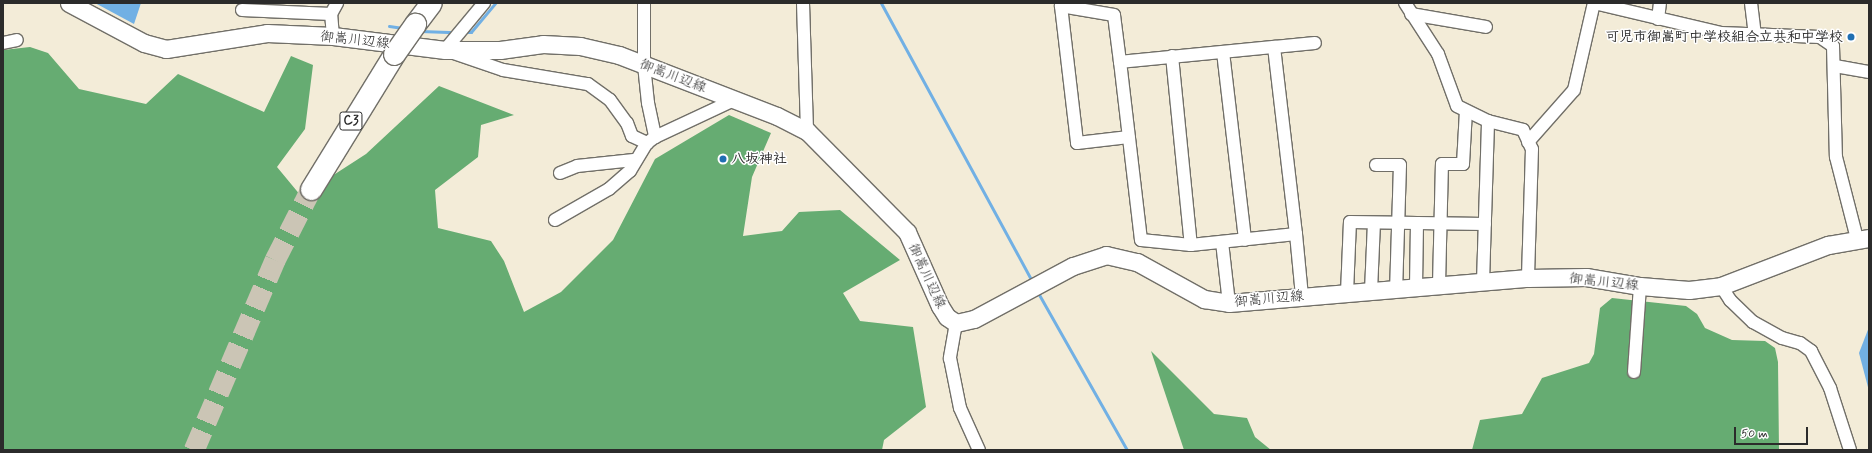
<!DOCTYPE html>
<html>
<head>
<meta charset="utf-8">
<style>
  body { margin:0 }
  #map { position:relative; width:1872px; height:453px; overflow:hidden; background:#f3ecd8; font-family:Mynerve,"Klee One",sans-serif }
  div>[style] { position:absolute }
  [style*='--x'] { left:calc(var(--x)*1px); top:calc(var(--y)*1px); width:calc(var(--w)*1px); rotate:calc(var(--a)*1deg) }
  .forest>* { inset:0; background:#66ac72 }
  .water>* { inset:0; background:#71b0e4 }
  .stream>* { height:3px; margin:-1.5px; padding:0 1.5px; transform-origin:1.5px; border-radius:1.5px; background:#71b0e4 }
  .motorway-tunnel>* { height:21px; margin-top:-10.5px; transform-origin:0; background:repeating-linear-gradient(90deg,#cbc5b5 0 21px,transparent 0 31px) }
  .roads { filter:drop-shadow(1px 0 #716f68) drop-shadow(-1px 0 #716f68) drop-shadow(0 1px #716f68) drop-shadow(0 -1px #716f68) }
  .minor>* { height:12px; margin:-6px; padding:0 6px; transform-origin:6px; border-radius:6px; background:#fff }
  .secondary>* { height:17px; margin:-8.5px; padding:0 8.5px; transform-origin:8.5px; border-radius:8.5px; background:#fff }
  .motorway>* { height:21px; margin:-10.5px; padding:0 10.5px; transform-origin:10.5px; border-radius:10.5px; background:#fff }
  .bridges { filter:drop-shadow(1px 0 #716f68) drop-shadow(-1px 0 #716f68) drop-shadow(0 1px #716f68) drop-shadow(0 -1px #716f68) }
  .motorway-bridge>* { height:21px; margin:-10.5px; padding:0 10.5px; transform-origin:10.5px; border-radius:10.5px; background:#fff }
  .dots>* { width:11px; height:11px; translate:-50% -50%; box-sizing:border-box; border:2px solid #fff; border-radius:50% }
  span { translate:-50% -50%; white-space:nowrap; text-align:center; line-height:1.15; -webkit-text-stroke:3px #fff; paint-order:stroke }
  .shield-label span { padding:1px 3px; background:#fff; border:1px solid; border-radius:3px; -webkit-text-stroke-width:0 }
  .shield-label { font-size:13px; color:#2b2b2b; font-weight:700 }
  .poi-label { font-size:14px; color:#2b2b2b; font-weight:700 }
  .right { translate:-100% -50%; text-align:right }
  .left { translate:0 -50%; text-align:left }
  .street-label { font-size:14px; color:#2b2b2b }
  .frame { position:absolute; inset:0; border:4px solid #2b2b2b; pointer-events:none }
  .scale { position:absolute; left:1734px; top:427px; width:74px; height:18px; box-sizing:border-box; border:2px solid #2b2b2b; border-top:0; padding-left:5px; font-size:12px; line-height:14px; white-space:nowrap; color:#2b2b2b; -webkit-text-stroke:3px #fff; paint-order:stroke }
</style>
</head>
<body>
<div id="map">
  <div class="forest">
    <i style="clip-path:polygon(30px 47px,48px 53px,79px 89px,146px 104px,178px 74px,264px 112px,291px 56px,313px 65px,305px 129px,277px 167px,301px 196px,366px 154px,439px 86px,514px 115px,481px 125px,478px 157px,435px 190px,438px 228px,491px 241px,504px 261px,524px 312px,561px 292px,613px 240px,655px 159px,729px 115px,771px 133px,752px 177px,743px 236px,782px 231px,799px 212px,840px 210px,900px 260px,843px 293px,860px 321px,913px 327px,926px 407px,884px 440px,882px 450px,3px 450px,3px 50px)"></i>
    <i style="clip-path:polygon(1612px 298px,1686px 306px,1697px 314px,1705px 328px,1732px 340px,1765px 341px,1775px 348px,1778px 362px,1779px 450px,1472px 450px,1480px 420px,1522px 414px,1542px 378px,1589px 363px,1594px 354px,1600px 308px)"></i>
    <i style="clip-path:polygon(1151px 351px,1214px 414px,1247px 418px,1255px 437px,1271px 450px,1184px 450px)"></i>
  </div>
  <div class="water">
    <i style="clip-path:polygon(95px 3px,141px 3px,134px 24px)"></i>
    <i style="clip-path:polygon(1869px 327px,1869px 391px,1859px 353px)"></i>
  </div>
  <div class="stream">
    <i style="--x:881;--y:3;--w:316;--a:61.5"></i>
    <i style="--x:389;--y:26;--w:14;--a:8"></i>
    <i style="--x:420;--y:31;--w:35;--a:2"></i>
    <i style="--x:464;--y:32;--w:7;--a:0"></i>
    <i style="--x:471;--y:32;--w:38;--a:-50"></i>
    <i style="--x:1037;--y:291;--w:183;--a:60.5"></i>
  </div>
  <div class="motorway-tunnel">
    <i style="--x:194;--y:450;--w:207;--a:-66.9"></i>
    <i style="--x:275;--y:260;--w:80;--a:-63.1"></i>
  </div>
  <div class="roads">
    <div class="minor">
      <i style="--x:484;--y:3;--w:61;--a:129.7"></i>
      <i style="--x:445;--y:50;--w:61;--a:19"></i>
      <i style="--x:503;--y:70;--w:86;--a:9.4"></i>
      <i style="--x:588;--y:84;--w:27;--a:36"></i>
      <i style="--x:610;--y:100;--w:29;--a:54"></i>
      <i style="--x:627;--y:123;--w:14;--a:69"></i>
      <i style="--x:632;--y:136;--w:17;--a:25"></i>
      <i style="--x:647;--y:143;--w:10;--a:-37"></i>
      <i style="--x:655;--y:137;--w:87;--a:-25.1"></i>
      <i style="--x:644;--y:3;--w:62;--a:90"></i>
      <i style="--x:644;--y:65;--w:38;--a:84"></i>
      <i style="--x:648;--y:103;--w:35;--a:78"></i>
      <i style="--x:803;--y:3;--w:128;--a:88.2"></i>
      <i style="--x:1405;--y:3;--w:61;--a:57.1"></i>
      <i style="--x:1438;--y:54;--w:55;--a:69.9"></i>
      <i style="--x:1457;--y:106;--w:34;--a:26"></i>
      <i style="--x:1488;--y:121;--w:36;--a:14"></i>
      <i style="--x:1523;--y:130;--w:21;--a:65"></i>
      <i style="--x:1532;--y:149;--w:129;--a:91.8"></i>
      <i style="--x:1594;--y:3;--w:130;--a:13.3"></i>
      <i style="--x:1721;--y:33;--w:99;--a:2.3"></i>
      <i style="--x:1820;--y:37;--w:16;--a:35"></i>
      <i style="--x:1833;--y:46;--w:111;--a:88.5"></i>
      <i style="--x:1836;--y:157;--w:85;--a:75.6"></i>
      <i style="--x:1751;--y:3;--w:31;--a:83"></i>
      <i style="--x:242;--y:10;--w:89;--a:2.6"></i>
      <i style="--x:1411;--y:14;--w:76;--a:9.8"></i>
      <i style="--x:1658;--y:19;--w:16;--a:-83"></i>
      <i style="--x:333;--y:36;--w:22;--a:-95"></i>
      <i style="--x:331;--y:14;--w:13;--a:-61"></i>
      <i style="--x:3;--y:43;--w:14;--a:-12"></i>
      <i style="--x:1274;--y:47;--w:41;--a:-5.6"></i>
      <i style="--x:1223;--y:52;--w:189;--a:83.3"></i>
      <i style="--x:1172;--y:56;--w:190;--a:84.3"></i>
      <i style="--x:1120;--y:62;--w:47;--a:-97.3"></i>
      <i style="--x:1114;--y:15;--w:54;--a:-170.4"></i>
      <i style="--x:1061;--y:6;--w:138;--a:83.3"></i>
      <i style="--x:1077;--y:143;--w:52;--a:-6.6"></i>
      <i style="--x:1835;--y:66;--w:35;--a:10"></i>
      <i style="--x:1528;--y:142;--w:69;--a:-48.5"></i>
      <i style="--x:1574;--y:90;--w:89;--a:-77.1"></i>
      <i style="--x:1376;--y:165;--w:24;--a:0"></i>
      <i style="--x:1400;--y:165;--w:124;--a:91.8"></i>
      <i style="--x:560;--y:173;--w:18;--a:-22"></i>
      <i style="--x:577;--y:166;--w:57;--a:-6"></i>
      <i style="--x:555;--y:220;--w:62;--a:-29.9"></i>
      <i style="--x:609;--y:189;--w:28;--a:-41"></i>
      <i style="--x:630;--y:171;--w:33;--a:-59"></i>
      <i style="--x:1296;--y:234;--w:106;--a:174"></i>
      <i style="--x:1191;--y:245;--w:50;--a:-174.3"></i>
      <i style="--x:1141;--y:240;--w:179;--a:-96.7"></i>
      <i style="--x:1120;--y:62;--w:155;--a:-5.6"></i>
      <i style="--x:1274;--y:47;--w:188;--a:83.3"></i>
      <i style="--x:1296;--y:234;--w:62;--a:84.5"></i>
      <i style="--x:1222;--y:242;--w:61;--a:83.5"></i>
      <i style="--x:1483;--y:282;--w:161;--a:-88.2"></i>
      <i style="--x:1439;--y:285;--w:121;--a:-88.6"></i>
      <i style="--x:1442;--y:164;--w:21;--a:0"></i>
      <i style="--x:1463;--y:164;--w:53;--a:-86.8"></i>
      <i style="--x:1721;--y:286;--w:17;--a:57"></i>
      <i style="--x:1730;--y:300;--w:32;--a:44"></i>
      <i style="--x:1753;--y:322;--w:33;--a:29"></i>
      <i style="--x:1782;--y:338;--w:19;--a:16"></i>
      <i style="--x:1800;--y:343;--w:14;--a:36"></i>
      <i style="--x:1811;--y:351;--w:42;--a:62.8"></i>
      <i style="--x:1830;--y:388;--w:65;--a:72.1"></i>
      <i style="--x:1416;--y:287;--w:64;--a:-89.1"></i>
      <i style="--x:1371;--y:291;--w:68;--a:-87.5"></i>
      <i style="--x:1347;--y:293;--w:71;--a:-87.6"></i>
      <i style="--x:1350;--y:222;--w:135;--a:0.8"></i>
      <i style="--x:956;--y:323;--w:36;--a:100"></i>
      <i style="--x:950;--y:358;--w:51;--a:78.7"></i>
      <i style="--x:960;--y:408;--w:46;--a:65.7"></i>
      <i style="--x:1634;--y:372;--w:86;--a:-86"></i>
    </div>
    <div class="secondary">
      <i style="--x:69;--y:3;--w:85;--a:28.1"></i>
      <i style="--x:144;--y:43;--w:23;--a:15"></i>
      <i style="--x:166;--y:49;--w:102;--a:-9"></i>
      <i style="--x:267;--y:33;--w:66;--a:2.6"></i>
      <i style="--x:333;--y:36;--w:113;--a:7.1"></i>
      <i style="--x:445;--y:50;--w:55;--a:0"></i>
      <i style="--x:500;--y:50;--w:43;--a:-7.9"></i>
      <i style="--x:543;--y:44;--w:37;--a:3"></i>
      <i style="--x:580;--y:46;--w:40;--a:13"></i>
      <i style="--x:619;--y:55;--w:169;--a:21.1"></i>
      <i style="--x:777;--y:116;--w:34;--a:27"></i>
      <i style="--x:807;--y:131;--w:142;--a:45.3"></i>
      <i style="--x:907;--y:232;--w:81;--a:66"></i>
      <i style="--x:940;--y:306;--w:13;--a:58"></i>
      <i style="--x:947;--y:317;--w:11;--a:34"></i>
      <i style="--x:956;--y:323;--w:18;--a:-13"></i>
      <i style="--x:974;--y:319;--w:112;--a:-28.2"></i>
      <i style="--x:1073;--y:266;--w:35;--a:-18"></i>
      <i style="--x:1106;--y:255;--w:32;--a:13"></i>
      <i style="--x:1137;--y:262;--w:77;--a:28.9"></i>
      <i style="--x:1204;--y:299;--w:25;--a:9"></i>
      <i style="--x:1229;--y:303;--w:300;--a:-4.8"></i>
      <i style="--x:1528;--y:278;--w:58;--a:-1"></i>
      <i style="--x:1586;--y:277;--w:55;--a:9.5"></i>
      <i style="--x:1640;--y:286;--w:49;--a:4.7"></i>
      <i style="--x:1689;--y:290;--w:32;--a:-7"></i>
      <i style="--x:1721;--y:286;--w:115;--a:-21"></i>
      <i style="--x:1828;--y:245;--w:42;--a:-9.7"></i>
    </div>
    <div class="motorway">
      <i style="--x:415;--y:24;--w:26;--a:-53"></i>
      <i style="--x:311;--y:189;--w:158;--a:-58.4"></i>
    </div>
  </div>
  <div class="bridges">
    <div class="motorway-bridge">
      <i style="--x:394;--y:54;--w:37;--a:-55"></i>
    </div>
  </div>
  <div class="dots">
    <i style="left:1851px;top:37px;background:#1f6fb2"></i>
    <i style="left:723px;top:159px;background:#1f6fb2"></i>
  </div>
  <div class="shield-label">
    <span style="left:351px;top:121px">C3</span>
  </div>
  <div class="poi-label">
    <span class="right" style="left:1843px;top:37px">可児市御嵩町中学校組合立共和中学校</span>
    <span class="left" style="left:731px;top:159px">八坂神社</span>
  </div>
  <div class="street-label">
    <span style="left:355px;top:40px;rotate:6deg">御嵩川辺線</span>
    <span style="left:673px;top:76px;rotate:21deg">御嵩川辺線</span>
    <span style="left:927px;top:276px;rotate:65deg">御嵩川辺線</span>
    <span style="left:1604px;top:282px;rotate:6deg">御嵩川辺線</span>
    <span style="left:1269px;top:299px;rotate:-5deg">御嵩川辺線</span>
  </div>
  <div class="frame"></div>
  <div class="scale">50 m</div>
</div>
</body>
</html>
